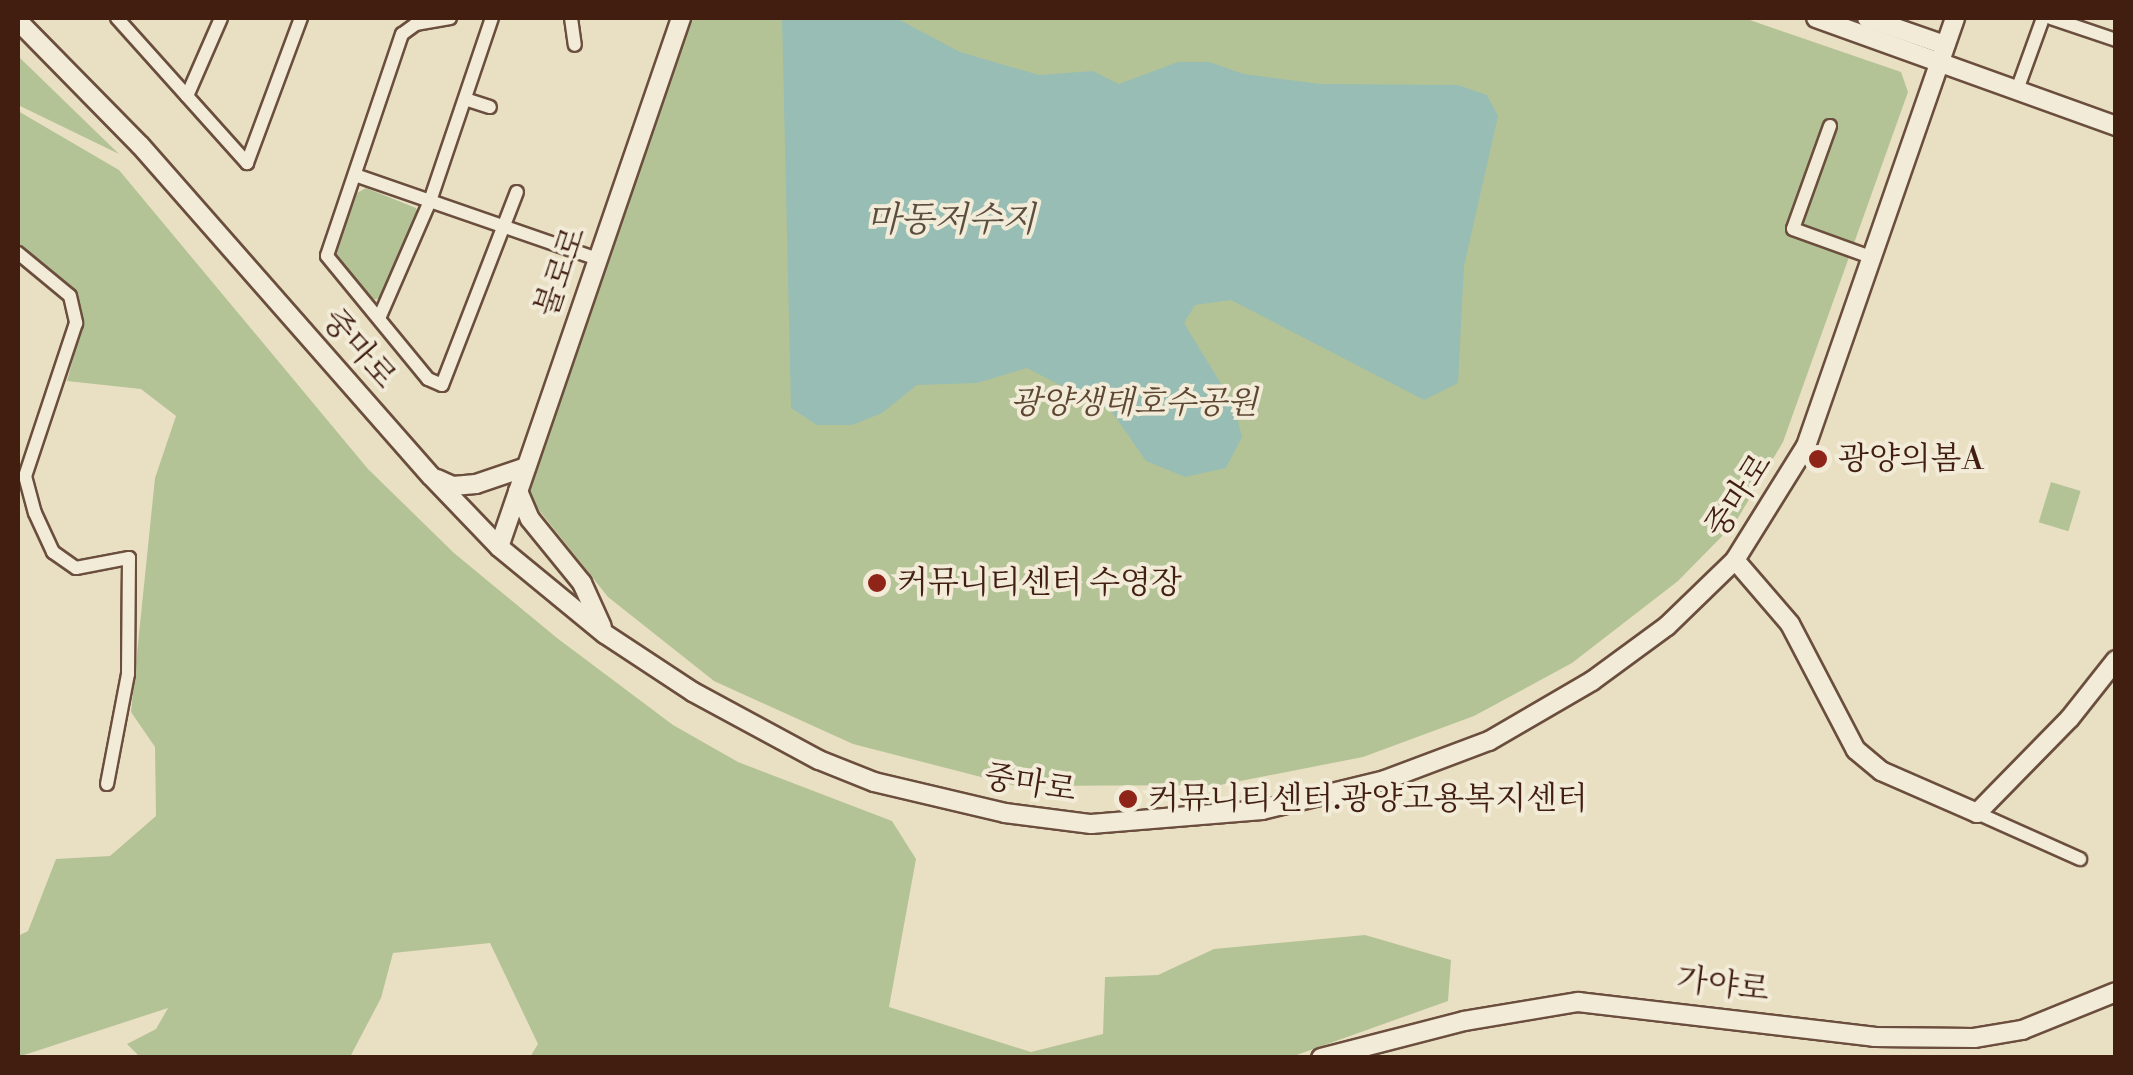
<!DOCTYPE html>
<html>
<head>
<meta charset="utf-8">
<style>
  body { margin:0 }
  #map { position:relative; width:2133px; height:1075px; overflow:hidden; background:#e9e0c3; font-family:"Libre Bodoni","Noto Serif KR",serif }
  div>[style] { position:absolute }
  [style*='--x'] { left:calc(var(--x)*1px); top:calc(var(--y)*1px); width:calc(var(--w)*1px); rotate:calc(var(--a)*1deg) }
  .green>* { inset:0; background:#b4c396; transform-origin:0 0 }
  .water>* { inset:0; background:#97bdb4 }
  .roads { filter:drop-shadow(2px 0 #6b4e3d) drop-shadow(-2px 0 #6b4e3d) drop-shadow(0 2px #6b4e3d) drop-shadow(0 -2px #6b4e3d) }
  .street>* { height:12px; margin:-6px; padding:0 6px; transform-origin:6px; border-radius:6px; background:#f1ebd8 }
  .secondary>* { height:18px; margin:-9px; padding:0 9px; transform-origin:9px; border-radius:9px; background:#f1ebd8 }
  .dots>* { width:28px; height:28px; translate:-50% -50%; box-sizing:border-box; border:5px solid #f1ebd8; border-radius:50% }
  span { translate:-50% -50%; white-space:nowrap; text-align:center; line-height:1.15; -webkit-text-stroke:8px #f1ebd8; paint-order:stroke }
  .street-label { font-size:32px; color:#411e10 }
  .park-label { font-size:32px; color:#5e4732; font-style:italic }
  .poi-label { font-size:32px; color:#411e10 }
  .left { translate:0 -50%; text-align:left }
  .water-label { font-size:35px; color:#5b4e41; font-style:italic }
  .frame { position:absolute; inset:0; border:20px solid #411e10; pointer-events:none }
</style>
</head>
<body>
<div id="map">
  <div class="green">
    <i style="clip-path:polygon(689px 18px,1744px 18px,1901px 72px,1908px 92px,1783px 442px,1735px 523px,1678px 581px,1572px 663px,1474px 716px,1363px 757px,1220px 785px,1016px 786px,853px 744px,714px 681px,608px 597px,519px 485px)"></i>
    <i style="clip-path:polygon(18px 56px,119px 154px,18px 105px)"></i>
    <i style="clip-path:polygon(18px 111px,119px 170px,368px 469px,454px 553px,557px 638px,673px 725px,738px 762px,892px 821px,916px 859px,889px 1007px,1031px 1052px,1103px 1034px,1105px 977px,1158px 975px,1214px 949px,1365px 935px,1451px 960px,1448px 1001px,1291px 1057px,530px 1057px,538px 1044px,490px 943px,393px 953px,381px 998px,350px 1057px,140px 1057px,127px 1044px,156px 1029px,168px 1008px,18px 1057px,18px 936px,28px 931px,56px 859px,110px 856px,156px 816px,155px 747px,131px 712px,155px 478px,176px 416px,141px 389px,67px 381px,83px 322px,80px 305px,63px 280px,18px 248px)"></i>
    <i style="clip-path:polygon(366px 188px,416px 208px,419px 216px,383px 297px,373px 300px,334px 255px,357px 193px)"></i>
    <i style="left:2051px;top:482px;width:31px;height:42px;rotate:17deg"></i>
  </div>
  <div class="water">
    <i style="clip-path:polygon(782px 18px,896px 18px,960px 52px,1039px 75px,1093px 71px,1119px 84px,1178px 62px,1209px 62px,1244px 74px,1320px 84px,1458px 85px,1487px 95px,1498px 116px,1464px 266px,1458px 383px,1424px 400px,1231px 300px,1195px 305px,1184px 323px,1234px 405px,1242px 437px,1226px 468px,1185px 477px,1146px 461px,1112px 412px,1027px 368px,977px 383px,917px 385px,882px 413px,852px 425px,817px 425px,791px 408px)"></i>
  </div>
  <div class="roads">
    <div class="street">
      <i style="--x:117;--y:18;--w:195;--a:48.1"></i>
      <i style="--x:247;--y:163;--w:155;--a:-69.6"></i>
      <i style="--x:450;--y:18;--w:35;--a:170"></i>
      <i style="--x:416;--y:24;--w:17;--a:144"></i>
      <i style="--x:402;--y:34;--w:234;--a:108.7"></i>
      <i style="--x:327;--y:256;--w:159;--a:50.6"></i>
      <i style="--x:428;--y:379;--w:15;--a:23"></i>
      <i style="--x:442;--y:385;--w:207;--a:-68.8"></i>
      <i style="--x:571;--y:18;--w:27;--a:82"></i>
      <i style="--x:2051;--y:18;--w:69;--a:18.7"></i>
      <i style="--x:2017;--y:90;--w:77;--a:-70.1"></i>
      <i style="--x:187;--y:96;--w:85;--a:-66.4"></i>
      <i style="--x:465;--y:99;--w:26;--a:18"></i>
      <i style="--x:1830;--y:126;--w:109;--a:109.8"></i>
      <i style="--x:1793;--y:229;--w:85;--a:19.9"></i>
      <i style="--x:355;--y:175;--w:257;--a:19.1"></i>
      <i style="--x:18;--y:253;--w:67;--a:39.6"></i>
      <i style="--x:70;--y:296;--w:28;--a:77"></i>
      <i style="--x:76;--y:323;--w:161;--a:108.4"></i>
      <i style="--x:25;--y:476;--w:38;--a:75"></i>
      <i style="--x:35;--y:513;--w:43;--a:65.2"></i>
      <i style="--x:53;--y:552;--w:28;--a:35"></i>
      <i style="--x:76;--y:568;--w:54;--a:-10.7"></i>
      <i style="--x:129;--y:558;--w:116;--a:90.5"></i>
      <i style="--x:128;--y:674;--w:112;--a:100.8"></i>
      <i style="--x:380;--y:316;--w:125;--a:-66.5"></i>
      <i style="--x:430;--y:201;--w:193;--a:-71.3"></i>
      <i style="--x:1977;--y:813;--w:113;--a:24.1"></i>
    </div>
    <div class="secondary">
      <i style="--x:1816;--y:18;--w:319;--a:19.8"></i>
      <i style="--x:1867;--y:18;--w:83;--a:19.1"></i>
      <i style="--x:18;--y:21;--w:174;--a:45.5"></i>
      <i style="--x:140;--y:145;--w:441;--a:48.7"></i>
      <i style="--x:431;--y:476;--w:98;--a:46.2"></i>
      <i style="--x:499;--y:547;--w:137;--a:39.4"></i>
      <i style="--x:605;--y:634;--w:105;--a:33.4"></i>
      <i style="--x:693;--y:692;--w:143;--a:28.4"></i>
      <i style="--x:819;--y:760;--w:59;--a:21.8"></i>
      <i style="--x:874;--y:782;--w:135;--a:13.3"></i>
      <i style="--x:1005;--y:813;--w:87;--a:7.3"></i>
      <i style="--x:1091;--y:824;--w:172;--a:-4.7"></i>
      <i style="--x:1262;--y:810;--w:127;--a:-13.7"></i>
      <i style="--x:1385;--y:780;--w:111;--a:-20.6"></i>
      <i style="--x:1489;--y:741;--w:119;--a:-30.2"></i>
      <i style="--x:1592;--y:681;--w:93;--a:-36.3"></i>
      <i style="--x:1667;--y:626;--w:95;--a:-44.1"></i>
      <i style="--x:1735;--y:560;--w:134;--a:-58.1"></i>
      <i style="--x:1806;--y:446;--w:453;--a:-70.8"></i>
      <i style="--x:437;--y:479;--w:17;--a:24"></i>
      <i style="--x:453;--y:486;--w:23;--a:-5"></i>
      <i style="--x:476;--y:484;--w:53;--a:-18.8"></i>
      <i style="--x:518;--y:491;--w:30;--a:67"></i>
      <i style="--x:530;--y:519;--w:82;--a:50.9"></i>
      <i style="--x:582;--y:583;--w:48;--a:65.6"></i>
      <i style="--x:499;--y:547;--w:559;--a:-71.01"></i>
      <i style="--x:1735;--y:560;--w:84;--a:49.3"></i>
      <i style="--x:1790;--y:624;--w:142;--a:62.4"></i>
      <i style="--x:1856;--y:750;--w:33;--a:40"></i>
      <i style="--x:1881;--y:771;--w:105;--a:23.6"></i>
      <i style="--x:1977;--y:813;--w:133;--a:-45.6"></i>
      <i style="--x:2070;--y:718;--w:74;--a:-51.6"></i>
      <i style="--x:1321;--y:1058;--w:148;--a:-14.5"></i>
      <i style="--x:1464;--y:1021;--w:116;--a:-9.5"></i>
      <i style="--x:1578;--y:1002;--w:298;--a:6.7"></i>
      <i style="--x:1874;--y:1037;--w:100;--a:0.6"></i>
      <i style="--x:1974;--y:1038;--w:49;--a:-9.5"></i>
      <i style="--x:2022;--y:1030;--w:101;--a:-22"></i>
    </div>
  </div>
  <div class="dots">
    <i style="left:1818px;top:459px;background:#8f2418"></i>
    <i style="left:877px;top:583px;background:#8f2418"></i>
    <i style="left:1128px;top:799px;background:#8f2418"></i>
  </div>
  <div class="street-label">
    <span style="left:561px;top:272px;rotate:-71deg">불로로</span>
    <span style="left:359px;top:349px;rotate:49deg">중마로</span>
    <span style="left:1739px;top:496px;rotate:-57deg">중마로</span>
    <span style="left:1030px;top:784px;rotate:9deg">중마로</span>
    <span style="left:1723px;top:985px;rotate:7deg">가야로</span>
  </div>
  <div class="park-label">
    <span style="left:1134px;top:403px">광양생태호수공원</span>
  </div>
  <div class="poi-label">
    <span class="left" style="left:1838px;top:459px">광양의봄A</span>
    <span class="left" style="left:897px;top:583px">커뮤니티센터 수영장</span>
    <span class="left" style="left:1148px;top:799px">커뮤니티센터.광양고용복지센터</span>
  </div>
  <div class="water-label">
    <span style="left:951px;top:221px">마동저수지</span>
  </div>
  <div class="frame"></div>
</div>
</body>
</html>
